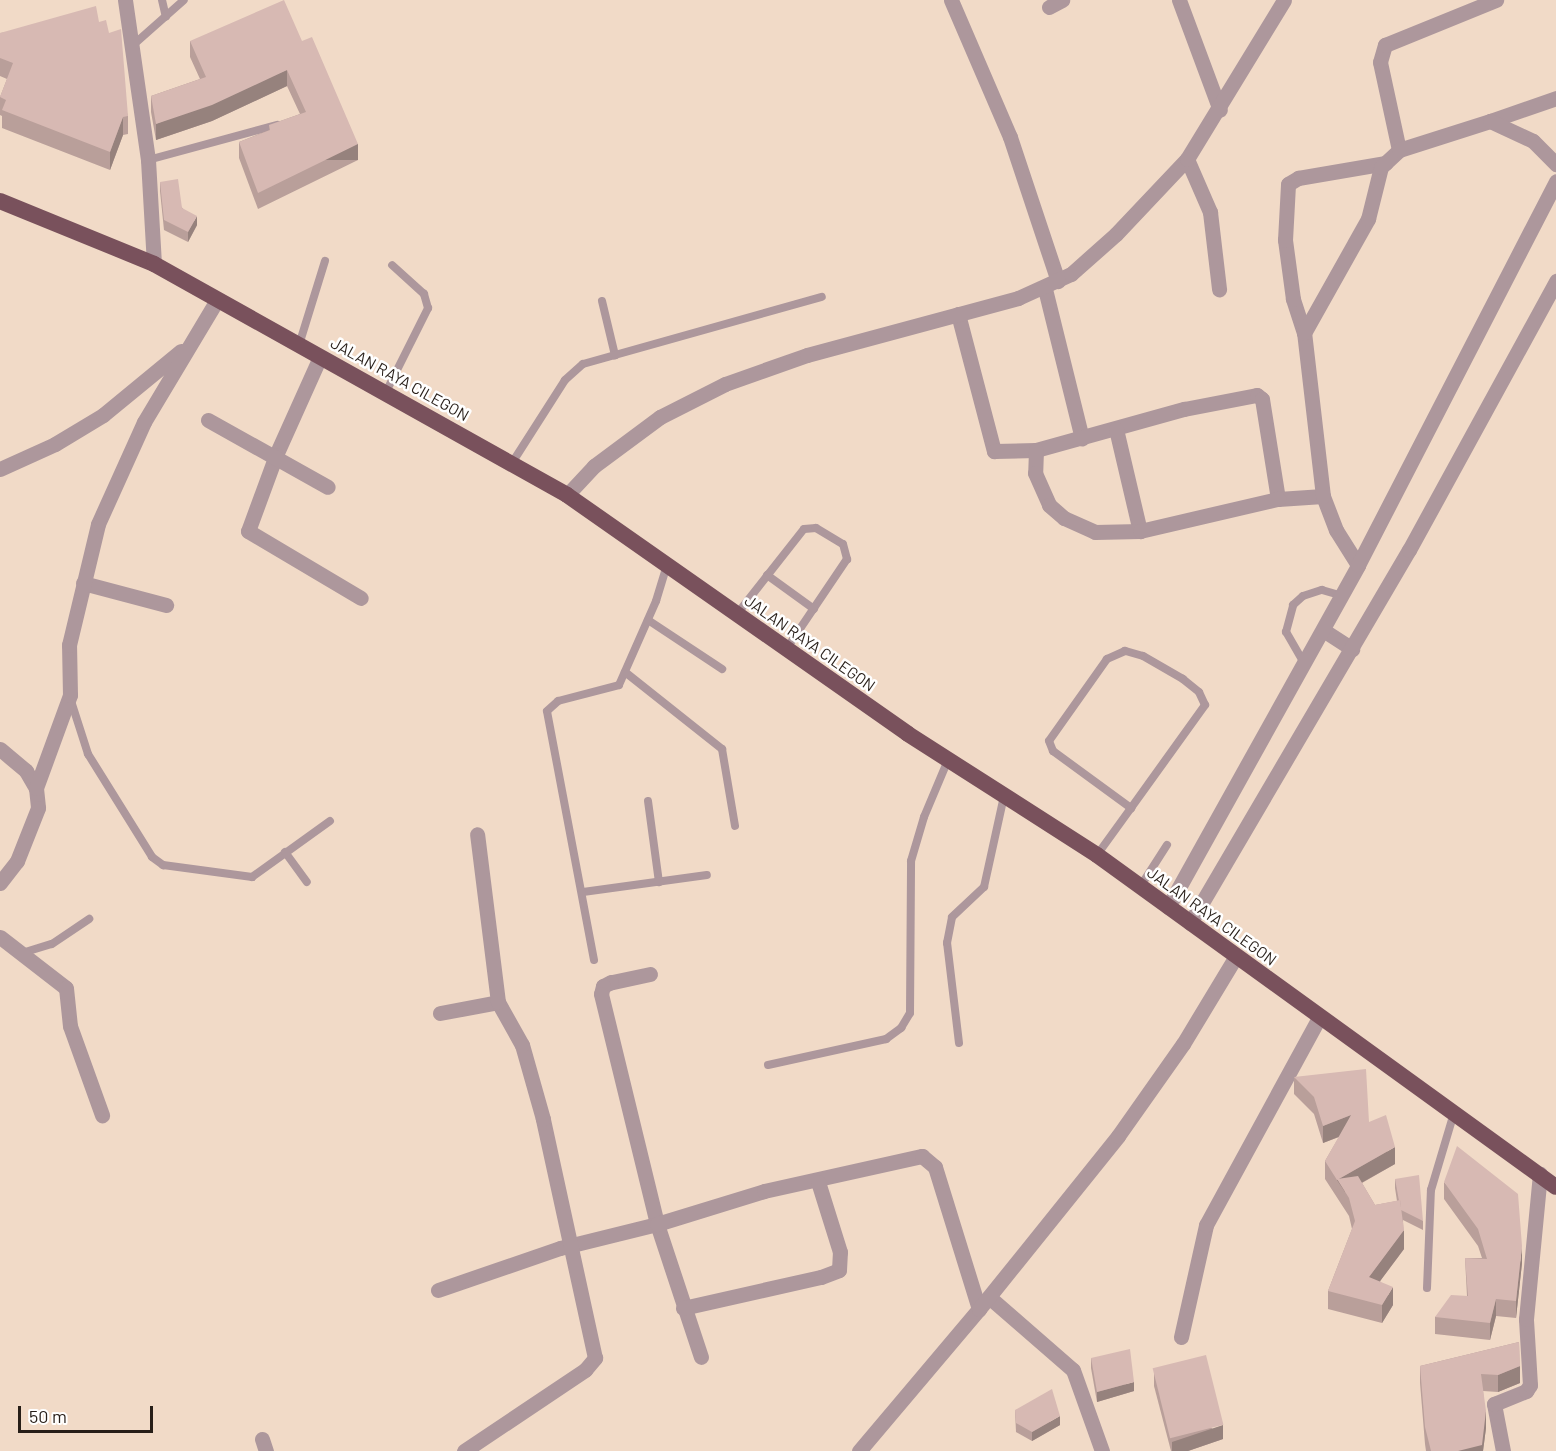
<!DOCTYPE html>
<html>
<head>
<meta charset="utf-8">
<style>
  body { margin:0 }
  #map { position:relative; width:1556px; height:1451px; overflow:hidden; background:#f1dac7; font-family:Barlow,sans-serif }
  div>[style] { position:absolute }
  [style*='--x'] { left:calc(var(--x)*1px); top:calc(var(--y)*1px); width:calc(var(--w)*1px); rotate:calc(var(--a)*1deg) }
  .service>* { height:8px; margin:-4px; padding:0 4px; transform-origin:4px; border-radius:4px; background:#ad979c }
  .minor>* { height:15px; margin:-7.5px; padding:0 7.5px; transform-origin:7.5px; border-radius:7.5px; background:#ad979c }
  .trunk>* { height:16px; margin:-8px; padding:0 8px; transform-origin:8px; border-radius:8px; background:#79515c }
  .wall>* { inset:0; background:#b99f9a }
  .shaded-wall>* { inset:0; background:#96827d; transform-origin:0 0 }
  .building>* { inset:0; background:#d7b9b3; transform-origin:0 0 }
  span { translate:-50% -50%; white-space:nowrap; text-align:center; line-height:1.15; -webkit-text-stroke:5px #fff; paint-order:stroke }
  .street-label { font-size:16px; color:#271e18 }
  .scale { position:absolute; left:18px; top:1406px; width:135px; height:27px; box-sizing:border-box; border:3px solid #271e18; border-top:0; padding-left:8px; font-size:18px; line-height:21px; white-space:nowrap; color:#271e18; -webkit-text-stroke:4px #fff; paint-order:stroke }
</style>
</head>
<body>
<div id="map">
  <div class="service">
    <i style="--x:162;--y:0;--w:17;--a:77"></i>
    <i style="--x:132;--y:46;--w:69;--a:-41.5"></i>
    <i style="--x:148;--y:160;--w:134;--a:-15.2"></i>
    <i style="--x:602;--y:301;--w:56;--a:76.5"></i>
    <i style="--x:299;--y:345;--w:88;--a:-72.8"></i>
    <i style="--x:386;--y:392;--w:94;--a:-63.4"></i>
    <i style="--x:428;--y:308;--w:15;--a:-106"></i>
    <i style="--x:424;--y:294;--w:43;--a:-137.8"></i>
    <i style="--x:512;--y:463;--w:98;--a:-57.4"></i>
    <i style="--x:565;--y:380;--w:24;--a:-42"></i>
    <i style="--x:583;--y:364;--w:248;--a:-15.7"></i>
    <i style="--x:767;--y:575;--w:58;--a:35.9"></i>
    <i style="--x:737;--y:614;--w:108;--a:-51.8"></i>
    <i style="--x:804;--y:529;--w:12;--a:-5"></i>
    <i style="--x:816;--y:528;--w:31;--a:31"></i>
    <i style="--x:843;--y:544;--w:16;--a:75"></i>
    <i style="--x:847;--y:559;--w:107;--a:124"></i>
    <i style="--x:648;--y:620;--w:89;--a:33.5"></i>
    <i style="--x:1304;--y:663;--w:36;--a:-120"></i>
    <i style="--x:1286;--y:632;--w:28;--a:-75"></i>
    <i style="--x:1293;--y:605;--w:13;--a:-42"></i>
    <i style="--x:1303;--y:596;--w:20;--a:-18"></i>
    <i style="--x:1322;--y:590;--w:19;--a:16"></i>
    <i style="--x:625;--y:672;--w:124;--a:38.4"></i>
    <i style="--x:722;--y:749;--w:78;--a:80.4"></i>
    <i style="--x:71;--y:701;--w:56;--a:72.2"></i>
    <i style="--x:88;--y:754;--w:121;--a:58.1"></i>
    <i style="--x:152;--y:857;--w:14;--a:36"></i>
    <i style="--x:163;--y:865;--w:90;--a:7.7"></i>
    <i style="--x:252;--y:877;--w:96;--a:-35.7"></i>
    <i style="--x:648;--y:801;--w:82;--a:82.3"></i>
    <i style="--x:285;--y:852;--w:37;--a:54"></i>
    <i style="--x:1097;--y:855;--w:58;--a:-54.1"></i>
    <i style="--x:1131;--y:808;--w:127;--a:-54.3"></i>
    <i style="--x:1205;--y:705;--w:14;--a:-115"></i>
    <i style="--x:1199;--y:692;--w:21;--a:-141"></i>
    <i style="--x:1183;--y:679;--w:46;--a:-150.1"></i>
    <i style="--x:1143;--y:656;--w:19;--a:-164"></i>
    <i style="--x:1125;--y:651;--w:20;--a:156"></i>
    <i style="--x:1107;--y:659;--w:100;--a:125.3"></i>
    <i style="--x:1049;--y:741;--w:11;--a:68"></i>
    <i style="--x:1053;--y:751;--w:97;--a:36.2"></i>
    <i style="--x:1140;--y:887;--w:50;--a:-57.3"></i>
    <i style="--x:583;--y:892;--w:125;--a:-7.8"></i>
    <i style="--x:22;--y:953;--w:31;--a:-17"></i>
    <i style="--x:52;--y:944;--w:45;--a:-34"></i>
    <i style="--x:594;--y:960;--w:253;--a:-100.7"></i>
    <i style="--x:547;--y:711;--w:15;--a:-42"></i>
    <i style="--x:558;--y:701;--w:63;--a:-14.7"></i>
    <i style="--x:619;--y:685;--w:92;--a:-66.2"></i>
    <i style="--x:656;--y:601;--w:38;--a:-73"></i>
    <i style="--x:959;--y:1043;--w:101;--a:-96.8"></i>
    <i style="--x:947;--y:943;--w:26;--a:-79"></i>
    <i style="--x:952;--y:917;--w:44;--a:-43.2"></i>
    <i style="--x:984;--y:887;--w:93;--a:-77.6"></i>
    <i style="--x:768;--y:1065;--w:121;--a:-12.4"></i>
    <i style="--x:886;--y:1039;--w:19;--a:-36"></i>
    <i style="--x:901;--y:1028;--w:17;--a:-59"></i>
    <i style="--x:910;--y:1013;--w:152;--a:-89.6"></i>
    <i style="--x:911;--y:861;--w:46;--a:-73.5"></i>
    <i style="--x:924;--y:817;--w:62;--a:-67.2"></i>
    <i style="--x:1427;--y:1288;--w:98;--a:-87.7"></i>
    <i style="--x:1431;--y:1190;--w:80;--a:-73.4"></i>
  </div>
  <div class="minor">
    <i style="--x:125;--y:0;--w:162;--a:81.8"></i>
    <i style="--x:148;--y:160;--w:104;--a:86.7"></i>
    <i style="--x:951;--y:0;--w:149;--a:66.7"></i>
    <i style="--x:1010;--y:137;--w:152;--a:71.6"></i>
    <i style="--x:1179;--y:0;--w:117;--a:69.6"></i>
    <i style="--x:1049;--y:7;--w:15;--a:-28"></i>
    <i style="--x:1490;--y:121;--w:70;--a:-19.2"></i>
    <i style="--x:1399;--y:150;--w:90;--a:-102.2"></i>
    <i style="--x:1380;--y:62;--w:18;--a:-74"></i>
    <i style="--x:1385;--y:45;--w:120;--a:-22.1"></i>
    <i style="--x:1187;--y:159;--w:58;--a:66.5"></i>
    <i style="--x:1210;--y:212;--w:78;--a:83.3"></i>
    <i style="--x:1045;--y:289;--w:154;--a:76.1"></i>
    <i style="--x:958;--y:314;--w:142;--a:75.3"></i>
    <i style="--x:994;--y:451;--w:42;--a:-1.4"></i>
    <i style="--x:1036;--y:450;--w:154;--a:-15.5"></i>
    <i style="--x:1184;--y:409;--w:74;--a:-10.9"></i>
    <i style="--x:1257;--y:395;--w:6;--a:39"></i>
    <i style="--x:1262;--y:399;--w:101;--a:80.9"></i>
    <i style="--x:1278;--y:499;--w:45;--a:-3.8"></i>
    <i style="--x:1304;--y:333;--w:36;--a:-108"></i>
    <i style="--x:1293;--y:299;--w:60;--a:-97.7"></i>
    <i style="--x:1285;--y:240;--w:56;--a:-86.9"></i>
    <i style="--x:1288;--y:184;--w:12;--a:-31"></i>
    <i style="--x:1298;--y:178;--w:89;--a:-9.7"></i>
    <i style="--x:320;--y:357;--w:107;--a:114.2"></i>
    <i style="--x:276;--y:455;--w:81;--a:110.2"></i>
    <i style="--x:248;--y:531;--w:131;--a:30.7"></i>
    <i style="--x:208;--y:420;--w:137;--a:29.2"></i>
    <i style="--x:1116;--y:429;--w:105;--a:76.8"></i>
    <i style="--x:1036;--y:450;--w:23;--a:92"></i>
    <i style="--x:1035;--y:473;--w:35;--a:66"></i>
    <i style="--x:1049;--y:505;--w:20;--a:41"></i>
    <i style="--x:1064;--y:518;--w:34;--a:24"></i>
    <i style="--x:1095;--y:532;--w:45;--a:-1.3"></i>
    <i style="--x:1140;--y:531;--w:142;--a:-13.1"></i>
    <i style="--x:0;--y:469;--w:60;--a:-24.4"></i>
    <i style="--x:55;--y:444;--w:56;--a:-31.1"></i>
    <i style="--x:103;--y:415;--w:101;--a:-39.4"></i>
    <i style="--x:567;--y:495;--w:40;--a:-47"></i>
    <i style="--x:594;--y:466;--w:82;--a:-36.6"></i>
    <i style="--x:660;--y:417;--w:73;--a:-26.9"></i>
    <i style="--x:725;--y:384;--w:87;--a:-19.5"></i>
    <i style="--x:807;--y:355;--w:219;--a:-15.1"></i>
    <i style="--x:1018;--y:298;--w:58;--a:-24.4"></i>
    <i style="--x:1071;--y:274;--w:60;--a:-41.6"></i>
    <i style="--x:1116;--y:234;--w:103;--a:-46.6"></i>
    <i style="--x:1187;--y:159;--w:186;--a:-58.6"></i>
    <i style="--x:1358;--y:565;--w:41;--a:-122.2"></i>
    <i style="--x:1336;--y:530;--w:36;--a:-111"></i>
    <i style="--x:1323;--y:496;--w:164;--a:-96.6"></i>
    <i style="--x:1304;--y:333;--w:131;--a:-60.7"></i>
    <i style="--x:1368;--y:219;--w:54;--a:-76"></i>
    <i style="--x:1381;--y:167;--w:25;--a:-43"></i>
    <i style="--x:1399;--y:150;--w:96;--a:-17.7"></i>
    <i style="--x:1490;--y:121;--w:47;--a:24.9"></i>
    <i style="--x:1533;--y:141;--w:33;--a:45"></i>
    <i style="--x:83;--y:583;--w:86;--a:14.8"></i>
    <i style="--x:1323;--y:630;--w:35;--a:33"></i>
    <i style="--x:0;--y:749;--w:34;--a:40"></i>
    <i style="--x:26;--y:771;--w:20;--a:60"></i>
    <i style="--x:36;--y:788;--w:20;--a:84"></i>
    <i style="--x:38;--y:808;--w:57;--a:111.6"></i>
    <i style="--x:17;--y:861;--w:28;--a:128"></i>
    <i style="--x:36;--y:788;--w:99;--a:-69.9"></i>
    <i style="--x:70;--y:695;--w:50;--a:-91.1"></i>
    <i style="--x:69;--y:645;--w:124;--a:-76.5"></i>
    <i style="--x:98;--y:524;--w:112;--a:-65.7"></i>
    <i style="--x:144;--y:422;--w:142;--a:-59.1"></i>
    <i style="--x:1168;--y:907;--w:391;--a:-60.9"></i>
    <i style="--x:1358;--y:565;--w:432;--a:-62.7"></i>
    <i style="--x:1190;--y:923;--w:433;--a:-59.6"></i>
    <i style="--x:1409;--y:550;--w:307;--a:-61.3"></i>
    <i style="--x:0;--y:937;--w:83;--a:37.7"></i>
    <i style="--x:66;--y:988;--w:38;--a:84"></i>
    <i style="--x:70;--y:1026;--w:95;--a:70.2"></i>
    <i style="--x:650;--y:974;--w:40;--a:168"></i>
    <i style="--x:611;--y:982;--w:9;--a:153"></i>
    <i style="--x:603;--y:986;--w:8;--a:104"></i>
    <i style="--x:601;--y:994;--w:237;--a:76.3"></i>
    <i style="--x:657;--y:1224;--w:140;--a:71.7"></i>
    <i style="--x:440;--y:1013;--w:59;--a:-10.7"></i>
    <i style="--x:438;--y:1290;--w:129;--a:-19"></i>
    <i style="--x:560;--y:1248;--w:100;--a:-13.9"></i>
    <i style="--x:657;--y:1224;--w:112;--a:-17.1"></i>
    <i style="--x:764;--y:1191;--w:162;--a:-12.5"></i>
    <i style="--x:922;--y:1156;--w:17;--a:40"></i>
    <i style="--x:935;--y:1167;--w:149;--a:72.8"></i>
    <i style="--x:989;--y:1297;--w:111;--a:41"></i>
    <i style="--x:1073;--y:1370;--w:86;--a:70.3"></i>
    <i style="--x:683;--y:1308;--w:141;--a:-12.7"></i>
    <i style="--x:821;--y:1277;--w:19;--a:-21"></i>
    <i style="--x:839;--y:1270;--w:18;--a:-87"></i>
    <i style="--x:840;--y:1252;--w:73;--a:-107.4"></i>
    <i style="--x:1181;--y:1337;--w:115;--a:-77.4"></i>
    <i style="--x:1206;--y:1225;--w:236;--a:-61.4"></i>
    <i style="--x:262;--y:1439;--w:13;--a:72"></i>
    <i style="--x:464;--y:1451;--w:146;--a:-33.8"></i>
    <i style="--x:585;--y:1370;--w:16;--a:-50"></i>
    <i style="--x:595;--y:1358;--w:245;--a:-102.3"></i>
    <i style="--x:543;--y:1119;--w:77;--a:-105.8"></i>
    <i style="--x:522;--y:1045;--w:49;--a:-119.2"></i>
    <i style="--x:498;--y:1002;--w:169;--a:-97.1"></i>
    <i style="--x:859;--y:1451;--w:186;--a:-49.8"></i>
    <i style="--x:979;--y:1309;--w:222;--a:-51.2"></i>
    <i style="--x:1118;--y:1136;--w:113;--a:-54.8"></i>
    <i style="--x:1183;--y:1044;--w:103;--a:-58.9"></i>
    <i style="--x:1503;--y:1451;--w:48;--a:-100.8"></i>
    <i style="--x:1494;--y:1404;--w:35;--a:-22"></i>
    <i style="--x:1526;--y:1391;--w:7;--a:-56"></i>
    <i style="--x:1530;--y:1385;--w:66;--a:-93.5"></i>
    <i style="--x:1526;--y:1319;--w:146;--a:-84.5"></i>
  </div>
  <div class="trunk">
    <i style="--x:0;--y:201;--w:166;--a:22.2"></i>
    <i style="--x:154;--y:264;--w:473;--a:29.2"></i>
    <i style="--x:567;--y:495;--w:416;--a:35"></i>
    <i style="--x:908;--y:734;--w:224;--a:32.6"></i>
    <i style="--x:1097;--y:855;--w:566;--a:35.88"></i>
  </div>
  <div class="wall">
    <i style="clip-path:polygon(99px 22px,128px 116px,128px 134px,123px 135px,110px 170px,2px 128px,2px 116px,0 115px,0 97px,7px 79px,0 76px,0 33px)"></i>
    <i style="clip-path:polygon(190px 41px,302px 41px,358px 160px,258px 209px,239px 158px,239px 142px,269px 130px,269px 125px,300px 114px,287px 86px,212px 121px,156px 140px,151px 112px,151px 96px,200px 79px,190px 57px)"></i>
    <i style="clip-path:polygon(160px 182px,197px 225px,188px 242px,164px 230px,160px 191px)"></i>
    <i style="clip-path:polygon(1294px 1077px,1369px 1122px,1395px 1164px,1362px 1183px,1375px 1205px,1397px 1201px,1395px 1188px,1395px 1179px,1423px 1221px,1423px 1230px,1403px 1220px,1404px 1249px,1380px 1281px,1393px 1305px,1382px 1323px,1328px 1309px,1328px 1291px,1352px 1229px,1349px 1216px,1325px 1179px,1325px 1161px,1339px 1137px,1323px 1143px,1314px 1114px,1294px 1094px)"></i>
    <i style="clip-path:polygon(1444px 1182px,1522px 1263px,1516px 1318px,1496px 1316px,1490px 1340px,1435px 1334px,1435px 1317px,1467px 1296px,1465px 1258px,1482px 1258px,1478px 1246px,1444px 1199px)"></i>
    <i style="clip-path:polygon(1519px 1342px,1520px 1383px,1498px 1392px,1483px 1391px,1486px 1428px,1483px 1451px,1426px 1451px,1425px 1444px,1420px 1383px,1420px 1366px)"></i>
    <i style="clip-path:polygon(1091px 1358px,1134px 1391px,1097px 1402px,1091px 1368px)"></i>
    <i style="clip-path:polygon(1154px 1372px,1223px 1439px,1188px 1451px,1171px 1451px,1154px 1386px)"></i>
    <i style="clip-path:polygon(1015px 1410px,1060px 1425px,1032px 1441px,1016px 1432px)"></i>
  </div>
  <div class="shaded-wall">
    <i style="clip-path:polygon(287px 70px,287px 86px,212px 121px,156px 140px,156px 124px)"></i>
    <i style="clip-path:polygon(123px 117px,123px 135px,110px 170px,110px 152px)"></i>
    <i style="left:358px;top:144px;width:16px;height:111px;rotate:90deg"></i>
    <i style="clip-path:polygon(197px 216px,197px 225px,188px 242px,188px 232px)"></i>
    <i style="clip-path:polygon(1351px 1115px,1351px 1132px,1323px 1143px,1323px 1126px)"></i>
    <i style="clip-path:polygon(1395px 1147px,1395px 1164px,1345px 1192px,1337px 1180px)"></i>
    <i style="clip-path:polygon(1404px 1230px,1404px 1249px,1369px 1296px,1369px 1277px)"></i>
    <i style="clip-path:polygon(1522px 1246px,1522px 1263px,1516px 1318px,1516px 1301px)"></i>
    <i style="clip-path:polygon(1393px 1287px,1393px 1305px,1382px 1323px,1382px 1305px)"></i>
    <i style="clip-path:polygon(1496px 1299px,1496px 1316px,1490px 1340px,1490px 1323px)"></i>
    <i style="clip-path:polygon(1520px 1366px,1520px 1383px,1498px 1392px,1498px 1375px)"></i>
    <i style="clip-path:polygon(1134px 1382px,1134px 1391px,1097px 1402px,1097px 1392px)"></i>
    <i style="clip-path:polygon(1486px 1411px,1486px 1428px,1483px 1451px,1458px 1451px)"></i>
    <i style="clip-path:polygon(1060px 1416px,1060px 1425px,1032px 1441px,1032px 1432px)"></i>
    <i style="clip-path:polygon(1223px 1425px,1223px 1439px,1188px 1451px,1172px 1451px,1172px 1442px)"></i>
  </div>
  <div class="building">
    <i style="clip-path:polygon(284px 0,302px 41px,312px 37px,358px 144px,258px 193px,239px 142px,270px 130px,269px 125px,306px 112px,287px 70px,212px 105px,156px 124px,151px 96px,206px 77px,190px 41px)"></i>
    <i style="clip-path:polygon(96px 6px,99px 22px,106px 20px,109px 33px,121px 29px,128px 116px,123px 117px,110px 152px,2px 110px,6px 100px,0 97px,13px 63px,0 58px,0 33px)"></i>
    <i style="clip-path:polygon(178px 179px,182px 208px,197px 216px,188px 232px,164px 220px,160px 182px)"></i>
    <i style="clip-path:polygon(1366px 1069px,1369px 1122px,1386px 1115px,1395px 1147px,1337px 1180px,1325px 1161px,1351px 1115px,1323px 1126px,1314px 1097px,1294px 1077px)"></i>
    <i style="clip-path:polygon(1457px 1146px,1518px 1194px,1522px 1246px,1516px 1301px,1496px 1299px,1490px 1323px,1435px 1317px,1451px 1295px,1468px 1296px,1465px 1258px,1487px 1259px,1478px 1229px,1444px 1182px)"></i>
    <i style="clip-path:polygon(1419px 1175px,1423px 1221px,1401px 1210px,1400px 1200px,1399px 1201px,1395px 1179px)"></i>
    <i style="clip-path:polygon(1358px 1176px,1375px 1205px,1400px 1200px,1404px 1230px,1369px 1277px,1393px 1287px,1382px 1305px,1328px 1291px,1355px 1221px,1349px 1198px,1337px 1179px)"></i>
    <i style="clip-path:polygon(1519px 1342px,1520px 1366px,1498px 1375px,1481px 1374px,1486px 1411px,1482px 1445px,1458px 1451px,1431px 1451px,1425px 1427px,1420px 1366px)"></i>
    <i style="clip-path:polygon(1130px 1349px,1134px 1382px,1097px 1392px,1091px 1358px)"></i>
    <i style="left:1206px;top:1355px;width:72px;height:55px;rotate:76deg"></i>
    <i style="clip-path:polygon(1052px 1389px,1060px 1416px,1032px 1432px,1016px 1423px,1015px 1410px)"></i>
  </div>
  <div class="street-label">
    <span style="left:400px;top:379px;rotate:29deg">JALAN RAYA CILEGON</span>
    <span style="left:810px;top:643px;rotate:35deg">JALAN RAYA CILEGON</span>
    <span style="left:1212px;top:916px;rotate:36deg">JALAN RAYA CILEGON</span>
  </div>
  <div class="scale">50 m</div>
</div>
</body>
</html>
